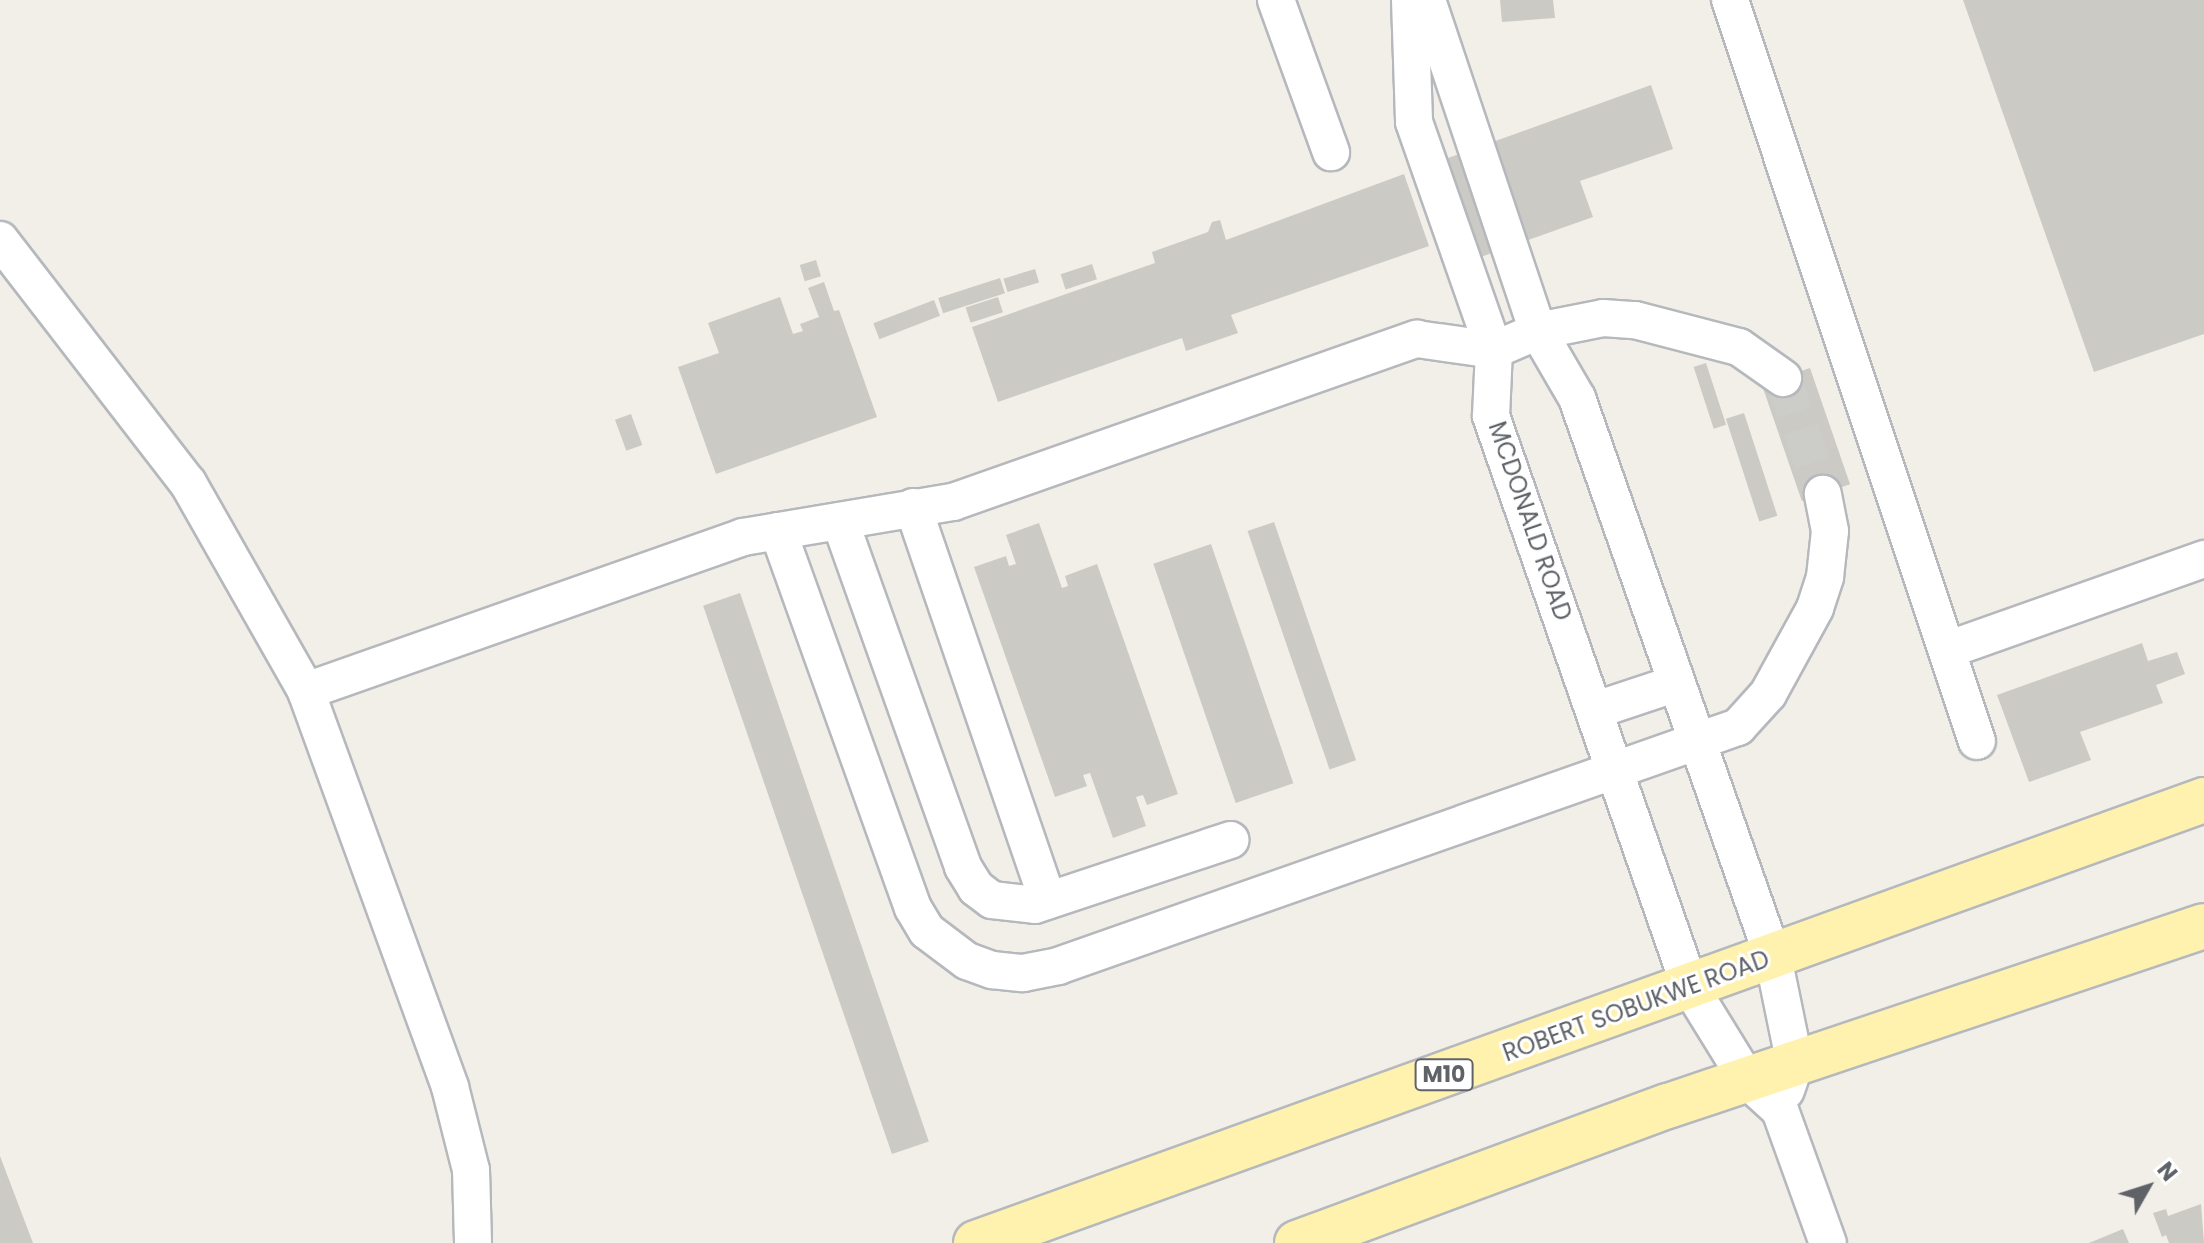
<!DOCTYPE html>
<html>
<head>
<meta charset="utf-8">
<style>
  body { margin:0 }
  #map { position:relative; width:2204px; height:1243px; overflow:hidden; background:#f1efe8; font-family:Poppins,sans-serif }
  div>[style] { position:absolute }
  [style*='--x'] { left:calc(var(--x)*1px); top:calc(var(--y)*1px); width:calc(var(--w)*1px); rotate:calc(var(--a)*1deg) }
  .building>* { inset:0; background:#cccac5; transform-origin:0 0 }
  .minor-tunnel>* { height:36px; margin-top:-18px; transform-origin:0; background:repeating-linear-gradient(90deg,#ccccc8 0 36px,transparent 0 54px) }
  .roads { filter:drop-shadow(2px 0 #b5b8bc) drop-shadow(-2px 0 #b5b8bc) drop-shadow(0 2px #b5b8bc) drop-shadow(0 -2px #b5b8bc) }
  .minor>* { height:36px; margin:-18px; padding:0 18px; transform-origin:18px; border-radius:18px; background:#fff }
  .major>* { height:44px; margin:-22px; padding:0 22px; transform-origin:22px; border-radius:22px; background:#fff2af }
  span { translate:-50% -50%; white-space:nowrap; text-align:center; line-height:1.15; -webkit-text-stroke:6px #fff; paint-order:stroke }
  .shield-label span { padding:2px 6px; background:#fff; border:2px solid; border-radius:6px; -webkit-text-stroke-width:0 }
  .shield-label { font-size:22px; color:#5f6368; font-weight:700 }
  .street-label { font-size:24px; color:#5f6368 }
  .north { position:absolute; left:2108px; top:1147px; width:80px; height:80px; -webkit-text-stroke:6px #fff; paint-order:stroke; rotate:51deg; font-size:22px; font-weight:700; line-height:32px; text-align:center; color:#5f6368 }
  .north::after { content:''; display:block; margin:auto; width:28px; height:36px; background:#5f6368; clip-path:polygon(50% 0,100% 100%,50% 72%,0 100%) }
</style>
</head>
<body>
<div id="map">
  <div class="building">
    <i style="clip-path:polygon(1500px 0,1553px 0,1555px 18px,1502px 22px)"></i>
    <i style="clip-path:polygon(1963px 0,2204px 0,2204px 334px,2094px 372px)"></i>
    <i style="clip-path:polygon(1651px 85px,1673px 149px,1580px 181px,1593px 217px,1447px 269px,1412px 171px)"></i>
    <i style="clip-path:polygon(1404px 174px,1429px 246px,1231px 315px,1238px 333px,1186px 351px,1182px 338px,998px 402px,972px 327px,1155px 263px,1152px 252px,1208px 232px,1212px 222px,1220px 220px,1226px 240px)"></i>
    <i style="left:816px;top:260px;width:17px;height:17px;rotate:73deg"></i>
    <i style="left:1092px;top:264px;width:16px;height:33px;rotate:72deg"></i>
    <i style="left:1035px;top:269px;width:14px;height:33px;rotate:73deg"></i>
    <i style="left:1000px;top:278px;width:16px;height:65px;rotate:72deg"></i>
    <i style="clip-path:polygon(824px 282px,834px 311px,839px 310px,877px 417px,716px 474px,678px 367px,719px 353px,708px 323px,780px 297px,793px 334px,803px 331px,800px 324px,819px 317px,808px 288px)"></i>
    <i style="left:998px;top:297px;width:16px;height:34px;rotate:72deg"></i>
    <i style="left:934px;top:300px;width:17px;height:65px;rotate:69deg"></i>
    <i style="left:1706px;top:363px;width:65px;height:13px;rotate:72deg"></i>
    <i style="left:1810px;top:368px;width:123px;height:51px;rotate:71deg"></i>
    <i style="left:1744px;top:413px;width:108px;height:19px;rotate:72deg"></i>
    <i style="left:631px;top:414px;width:33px;height:17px;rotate:70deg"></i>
    <i style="left:1274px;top:522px;width:252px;height:28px;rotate:71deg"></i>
    <i style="clip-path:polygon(1039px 523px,1062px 588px,1068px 586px,1065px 576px,1097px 564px,1178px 794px,1147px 805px,1143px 795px,1136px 797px,1146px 826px,1113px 838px,1090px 773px,1083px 775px,1087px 786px,1055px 797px,974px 567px,1006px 556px,1009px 566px,1016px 564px,1006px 535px)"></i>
    <i style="left:1211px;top:544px;width:253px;height:61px;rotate:71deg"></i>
    <i style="left:740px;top:593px;width:580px;height:39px;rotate:71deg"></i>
    <i style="clip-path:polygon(2142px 643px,2148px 661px,2177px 652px,2185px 674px,2156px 685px,2163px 703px,2080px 732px,2091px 760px,2029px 782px,1997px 695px)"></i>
    <i style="clip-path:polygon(0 1156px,33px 1243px,0 1243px)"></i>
    <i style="clip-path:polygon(2201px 1204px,2204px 1243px,2169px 1243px,2166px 1235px,2162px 1237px,2153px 1213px,2166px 1209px,2168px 1216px)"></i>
    <i style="clip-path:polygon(2123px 1229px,2129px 1243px,2089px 1243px)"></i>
  </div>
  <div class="minor-tunnel">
    <i style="--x:1783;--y:378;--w:123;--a:71"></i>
  </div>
  <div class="roads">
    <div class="minor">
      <i style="--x:1276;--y:0;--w:162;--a:70.1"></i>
      <i style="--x:1410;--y:0;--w:122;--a:88.1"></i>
      <i style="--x:1414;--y:122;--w:242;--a:70.7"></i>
      <i style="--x:1494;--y:350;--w:66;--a:92.6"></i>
      <i style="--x:1491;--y:416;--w:605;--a:70.79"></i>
      <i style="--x:1690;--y:987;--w:110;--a:58.3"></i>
      <i style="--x:1748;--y:1081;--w:43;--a:42.2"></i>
      <i style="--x:1780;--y:1110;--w:141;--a:70.2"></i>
      <i style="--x:1427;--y:0;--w:349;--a:71.5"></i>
      <i style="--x:1538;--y:331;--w:78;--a:59.8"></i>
      <i style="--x:1577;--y:398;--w:592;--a:70.68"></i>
      <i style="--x:1773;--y:957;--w:109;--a:78.4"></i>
      <i style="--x:1795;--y:1064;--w:28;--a:109"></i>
      <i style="--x:1730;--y:0;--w:781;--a:71.57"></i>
      <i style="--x:0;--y:240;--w:307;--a:52.3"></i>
      <i style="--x:188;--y:483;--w:239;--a:60.4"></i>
      <i style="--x:306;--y:691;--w:421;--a:70"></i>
      <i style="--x:450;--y:1087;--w:86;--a:75.8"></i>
      <i style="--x:471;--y:1170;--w:73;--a:88.4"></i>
      <i style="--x:913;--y:507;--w:416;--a:71.1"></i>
      <i style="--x:840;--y:521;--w:367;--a:70.4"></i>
      <i style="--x:963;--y:867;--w:25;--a:58"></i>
      <i style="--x:976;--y:888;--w:20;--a:37"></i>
      <i style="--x:992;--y:900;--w:43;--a:6.6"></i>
      <i style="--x:1035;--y:905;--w:206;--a:-18.4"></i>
      <i style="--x:778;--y:531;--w:400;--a:70.3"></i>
      <i style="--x:913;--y:908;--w:27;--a:59"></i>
      <i style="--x:927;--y:931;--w:50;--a:36.9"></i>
      <i style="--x:967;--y:961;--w:27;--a:20"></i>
      <i style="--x:992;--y:970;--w:31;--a:6"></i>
      <i style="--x:1023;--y:973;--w:36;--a:-11"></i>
      <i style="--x:1058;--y:966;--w:721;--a:-19.37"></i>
      <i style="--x:1738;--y:727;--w:45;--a:-47.7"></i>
      <i style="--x:1768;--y:694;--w:98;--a:-61.3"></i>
      <i style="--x:1815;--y:608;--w:33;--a:-72"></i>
      <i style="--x:1825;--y:577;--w:46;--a:-83.8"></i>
      <i style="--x:1830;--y:531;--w:38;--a:-101"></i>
      <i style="--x:1947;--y:650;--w:273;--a:-19.5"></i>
      <i style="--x:306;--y:691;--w:463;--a:-19.4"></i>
      <i style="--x:743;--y:537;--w:213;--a:-9.5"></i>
      <i style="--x:953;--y:502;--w:492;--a:-19.4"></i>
      <i style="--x:1417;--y:339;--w:78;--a:8.1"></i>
      <i style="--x:1494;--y:350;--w:48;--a:-23.4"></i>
      <i style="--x:1538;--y:331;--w:66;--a:-11.3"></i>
      <i style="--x:1603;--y:318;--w:32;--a:4"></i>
      <i style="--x:1635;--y:320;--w:107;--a:14.6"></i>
      <i style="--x:1739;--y:347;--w:54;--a:35.2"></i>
      <i style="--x:1596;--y:710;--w:85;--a:-18.4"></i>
    </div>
    <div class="major">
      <i style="--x:976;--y:1243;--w:1305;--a:-19.84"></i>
      <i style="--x:1297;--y:1243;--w:395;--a:-20.3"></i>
      <i style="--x:1668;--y:1106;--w:565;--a:-18.56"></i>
    </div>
  </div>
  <div class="shield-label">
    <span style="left:1444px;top:1075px">M10</span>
  </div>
  <div class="street-label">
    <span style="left:1530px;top:521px;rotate:71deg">MCDONALD ROAD</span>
    <span style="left:1636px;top:1006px;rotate:-20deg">ROBERT SOBUKWE ROAD</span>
  </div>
  <div class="north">N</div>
</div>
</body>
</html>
